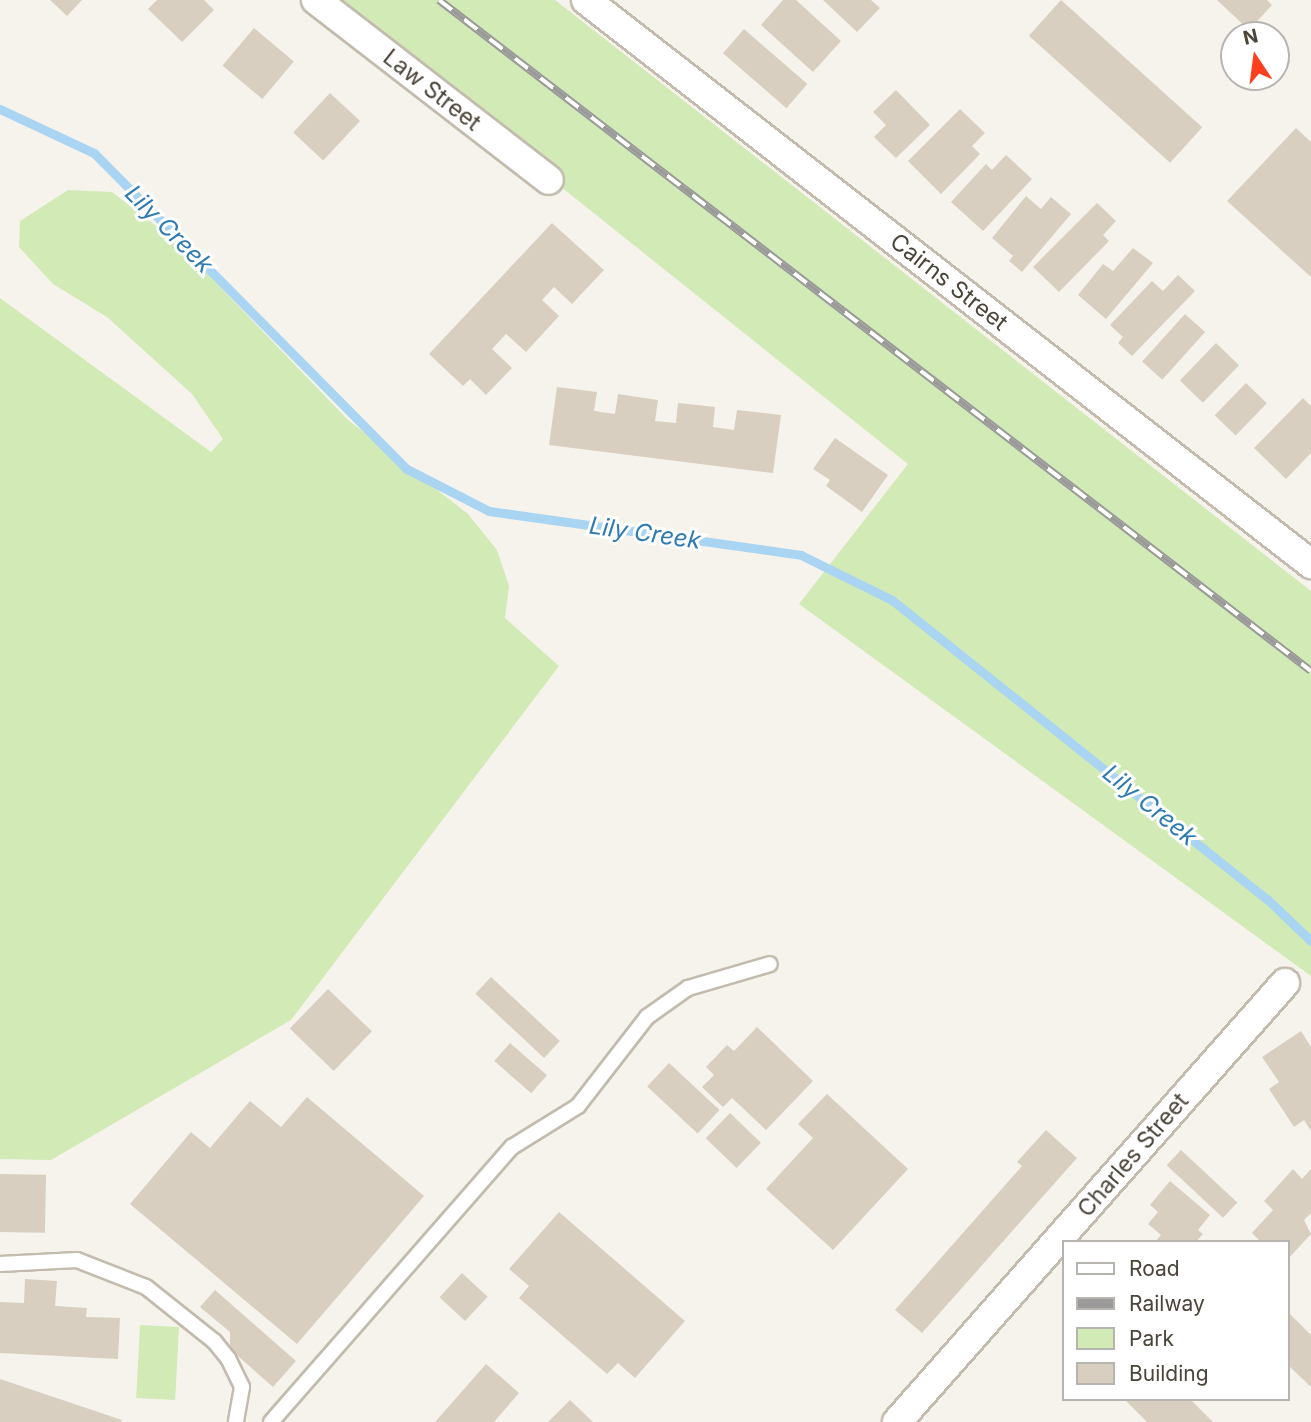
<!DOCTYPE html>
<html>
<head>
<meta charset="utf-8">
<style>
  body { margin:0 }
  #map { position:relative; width:1311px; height:1422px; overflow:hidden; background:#f6f3ec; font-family:Inter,sans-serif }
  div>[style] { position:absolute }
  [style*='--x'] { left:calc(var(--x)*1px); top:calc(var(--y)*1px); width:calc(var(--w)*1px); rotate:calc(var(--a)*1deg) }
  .green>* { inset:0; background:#d2eab5; transform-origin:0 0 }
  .stream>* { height:9px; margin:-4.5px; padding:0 4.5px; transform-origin:4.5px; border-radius:4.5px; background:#a9d4f2 }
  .building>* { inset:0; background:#d8cfc1; transform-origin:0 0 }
  .roads { filter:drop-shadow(2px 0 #c2bbae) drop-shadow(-2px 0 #c2bbae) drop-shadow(0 2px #c2bbae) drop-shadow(0 -2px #c2bbae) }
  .lane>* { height:14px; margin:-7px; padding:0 7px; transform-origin:7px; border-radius:7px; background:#fff }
  .street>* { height:28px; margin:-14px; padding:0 14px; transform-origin:14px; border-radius:14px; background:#fff }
  .rail>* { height:8px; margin-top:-4px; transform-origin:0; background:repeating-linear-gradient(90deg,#fff 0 16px,#9a9a9a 0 32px); box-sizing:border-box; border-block:2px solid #9a9a9a }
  span { translate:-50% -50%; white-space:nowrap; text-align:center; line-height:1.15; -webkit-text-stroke:6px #fff; paint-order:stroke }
  .street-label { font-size:23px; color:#4b4439 }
  .water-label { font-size:24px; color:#2e7ab2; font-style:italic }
  .legend { position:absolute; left:1062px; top:1240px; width:228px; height:161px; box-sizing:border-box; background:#fff; border:2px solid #b7b4b0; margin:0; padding:9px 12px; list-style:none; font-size:21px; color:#4b4439 }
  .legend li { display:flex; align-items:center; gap:14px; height:35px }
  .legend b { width:35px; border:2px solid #b7b4b0 }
  .north { position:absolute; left:1220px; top:21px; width:70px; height:70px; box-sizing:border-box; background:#fff; border:2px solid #b7b4b0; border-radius:50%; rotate:347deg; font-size:19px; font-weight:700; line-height:28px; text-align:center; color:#4b4439 }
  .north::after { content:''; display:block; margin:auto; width:24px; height:32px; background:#fc3f1d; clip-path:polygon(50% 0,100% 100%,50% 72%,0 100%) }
</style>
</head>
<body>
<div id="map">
  <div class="green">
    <i style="clip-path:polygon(327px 0,555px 0,1311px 591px,1311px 976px,799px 604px,908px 464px)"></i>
    <i style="clip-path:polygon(68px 190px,112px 192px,178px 243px,347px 419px,468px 514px,497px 550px,509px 586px,505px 618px,559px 666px,291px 1020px,51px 1160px,0 1159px,0 298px,211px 452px,223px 439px,192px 394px,107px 317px,53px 284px,19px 247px,20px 221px)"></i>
    <i style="left:140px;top:1325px;width:39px;height:73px;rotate:3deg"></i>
  </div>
  <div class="stream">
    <i style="--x:0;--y:109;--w:104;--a:25.1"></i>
    <i style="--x:94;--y:153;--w:445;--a:45.3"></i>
    <i style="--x:407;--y:469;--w:92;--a:27.1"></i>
    <i style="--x:489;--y:511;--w:315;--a:8"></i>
    <i style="--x:801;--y:555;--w:102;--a:26.3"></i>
    <i style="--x:892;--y:600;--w:480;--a:38.6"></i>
    <i style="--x:1267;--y:899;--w:61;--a:43.7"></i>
  </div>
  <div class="building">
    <i style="clip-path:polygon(50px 0,82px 0,67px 16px)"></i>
    <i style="clip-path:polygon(157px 0,204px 0,214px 10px,182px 42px,148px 9px)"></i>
    <i style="clip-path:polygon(783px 0,796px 0,841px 41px,813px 72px,761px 25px)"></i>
    <i style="clip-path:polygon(823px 0,871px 0,880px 8px,857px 32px)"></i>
    <i style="left:1061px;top:0;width:190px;height:48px;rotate:42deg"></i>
    <i style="clip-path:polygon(1217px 0,1267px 0,1272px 5px,1249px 30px)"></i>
    <i style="left:254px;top:28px;width:52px;height:49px;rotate:40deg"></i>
    <i style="left:744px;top:29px;width:84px;height:32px;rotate:41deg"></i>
    <i style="clip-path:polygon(896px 90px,930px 125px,896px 158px,874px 137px,886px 125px,873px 112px)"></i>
    <i style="left:330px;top:93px;width:41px;height:54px;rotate:43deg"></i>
    <i style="clip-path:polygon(960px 109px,985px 133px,972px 146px,980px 154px,941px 194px,908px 161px)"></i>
    <i style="clip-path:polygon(1296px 128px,1311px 142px,1311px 277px,1227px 201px)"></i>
    <i style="clip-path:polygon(1006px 155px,1032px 179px,983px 231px,951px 202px,986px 164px,992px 170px)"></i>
    <i style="clip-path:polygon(1026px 196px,1041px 209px,1051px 197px,1071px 214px,1022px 272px,1009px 261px,1013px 256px,992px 238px)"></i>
    <i style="clip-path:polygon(1097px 203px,1116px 221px,1103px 235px,1109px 241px,1059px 292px,1033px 267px)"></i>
    <i style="clip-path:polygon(552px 223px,604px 270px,572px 304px,554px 287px,542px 300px,559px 316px,526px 352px,506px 334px,492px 349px,512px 368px,486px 395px,470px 379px,463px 386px,429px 354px)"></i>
    <i style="clip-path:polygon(1133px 248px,1153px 263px,1106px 319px,1078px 295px,1103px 264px,1113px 271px)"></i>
    <i style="clip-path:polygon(1178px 275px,1195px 291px,1132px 356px,1118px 343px,1123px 337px,1110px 325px,1152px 281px,1163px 291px)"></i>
    <i style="left:1185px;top:314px;width:27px;height:64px;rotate:42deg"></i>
    <i style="left:1216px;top:343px;width:32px;height:52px;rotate:44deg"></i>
    <i style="left:1246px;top:383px;width:29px;height:45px;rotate:44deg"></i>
    <i style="clip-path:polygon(557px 387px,597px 392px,594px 411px,615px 414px,618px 394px,658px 400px,655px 421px,676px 423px,678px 403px,715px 407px,713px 427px,734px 430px,737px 410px,781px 415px,773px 473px,549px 445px)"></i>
    <i style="clip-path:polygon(1303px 398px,1311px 406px,1311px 453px,1286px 479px,1254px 448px)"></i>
    <i style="clip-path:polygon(835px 438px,888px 475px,862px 512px,826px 486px,830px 480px,813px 469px)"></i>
    <i style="left:491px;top:977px;width:94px;height:23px;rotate:43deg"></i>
    <i style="left:328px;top:989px;width:61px;height:55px;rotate:44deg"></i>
    <i style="clip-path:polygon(757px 1027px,813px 1081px,766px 1130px,732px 1098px,723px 1107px,702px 1087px,714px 1075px,706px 1067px,727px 1045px,734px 1051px)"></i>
    <i style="clip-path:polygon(1301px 1031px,1311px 1047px,1311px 1131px,1304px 1120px,1294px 1127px,1269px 1089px,1279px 1082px,1262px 1057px)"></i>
    <i style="left:510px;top:1043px;width:49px;height:24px;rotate:41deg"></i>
    <i style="left:669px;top:1063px;width:69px;height:32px;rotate:43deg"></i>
    <i style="clip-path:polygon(827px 1094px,908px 1169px,833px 1250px,766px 1189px,813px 1138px,798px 1124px)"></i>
    <i style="clip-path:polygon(307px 1097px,424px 1196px,297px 1344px,130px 1204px,191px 1132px,210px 1148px,250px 1101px,281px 1127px)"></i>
    <i style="left:730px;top:1113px;width:43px;height:35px;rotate:44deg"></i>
    <i style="clip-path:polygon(1046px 1130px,1077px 1158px,922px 1333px,895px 1310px,1022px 1166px,1017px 1162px)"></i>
    <i style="left:1181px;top:1150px;width:77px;height:21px;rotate:43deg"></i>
    <i style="clip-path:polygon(1293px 1169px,1302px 1179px,1311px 1169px,1311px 1213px,1304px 1220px,1311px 1234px,1288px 1259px,1288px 1242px,1261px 1242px,1252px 1233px,1273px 1210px,1264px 1201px)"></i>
    <i style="left:0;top:1174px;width:46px;height:58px;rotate:1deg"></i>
    <i style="clip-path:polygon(1170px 1181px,1210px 1215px,1198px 1230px,1203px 1234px,1196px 1242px,1155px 1242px,1161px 1235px,1148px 1224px,1158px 1212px,1150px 1205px)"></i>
    <i style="clip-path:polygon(559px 1212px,685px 1321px,635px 1378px,618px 1363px,607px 1374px,519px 1298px,529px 1286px,509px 1269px)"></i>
    <i style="left:462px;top:1273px;width:35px;height:33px;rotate:43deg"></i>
    <i style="clip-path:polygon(25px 1279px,57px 1281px,55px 1306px,87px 1308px,86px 1317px,120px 1318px,118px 1359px,0 1353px,0 1302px,24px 1303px)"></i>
    <i style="clip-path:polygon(215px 1290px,296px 1361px,273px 1387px,230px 1349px,230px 1332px,200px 1307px)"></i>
    <i style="clip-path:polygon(1288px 1312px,1311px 1335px,1311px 1387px,1288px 1365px)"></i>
    <i style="clip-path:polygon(486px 1364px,519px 1393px,494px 1422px,435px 1422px)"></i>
    <i style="clip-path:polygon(0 1379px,122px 1420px,121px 1422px,0 1422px)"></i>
    <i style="clip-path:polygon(1124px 1399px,1190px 1399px,1213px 1422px,1147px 1422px)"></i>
    <i style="clip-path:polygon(570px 1400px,593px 1422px,548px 1422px)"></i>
  </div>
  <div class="roads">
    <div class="lane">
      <i style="--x:0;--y:1264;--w:77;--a:-3"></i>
      <i style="--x:77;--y:1260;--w:74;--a:21.4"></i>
      <i style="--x:146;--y:1287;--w:87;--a:38.5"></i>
      <i style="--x:214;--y:1341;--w:22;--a:51"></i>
      <i style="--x:228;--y:1358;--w:32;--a:64"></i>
      <i style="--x:242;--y:1387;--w:36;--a:100"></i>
      <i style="--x:271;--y:1422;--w:366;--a:-48.8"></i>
      <i style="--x:512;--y:1147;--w:78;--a:-31.8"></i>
      <i style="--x:578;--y:1106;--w:113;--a:-52.2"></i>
      <i style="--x:647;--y:1017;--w:50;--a:-35.3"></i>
      <i style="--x:688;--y:988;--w:85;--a:-16.3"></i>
    </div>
    <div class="street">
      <i style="--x:316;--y:0;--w:294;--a:37.7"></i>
      <i style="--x:586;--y:0;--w:919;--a:37.88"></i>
      <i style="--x:897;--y:1422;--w:586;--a:-48.53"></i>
    </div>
  </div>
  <div class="rail">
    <i style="--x:439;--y:0;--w:1100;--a:37.58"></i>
  </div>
  <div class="street-label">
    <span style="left:432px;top:90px;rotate:38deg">Law Street</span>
    <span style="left:949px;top:282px;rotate:38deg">Cairns Street</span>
    <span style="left:1133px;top:1155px;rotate:-49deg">Charles Street</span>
  </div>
  <div class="water-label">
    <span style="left:169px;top:229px;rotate:45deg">Lily Creek</span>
    <span style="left:645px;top:533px;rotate:8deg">Lily Creek</span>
    <span style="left:1150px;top:805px;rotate:39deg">Lily Creek</span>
  </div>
  <ul class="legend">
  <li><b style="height:9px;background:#fff"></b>Road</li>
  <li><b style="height:9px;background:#9a9a9a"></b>Railway</li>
  <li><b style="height:19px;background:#d2eab5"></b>Park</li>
  <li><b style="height:19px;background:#d8cfc1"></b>Building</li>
  </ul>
  <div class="north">N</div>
</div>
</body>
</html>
